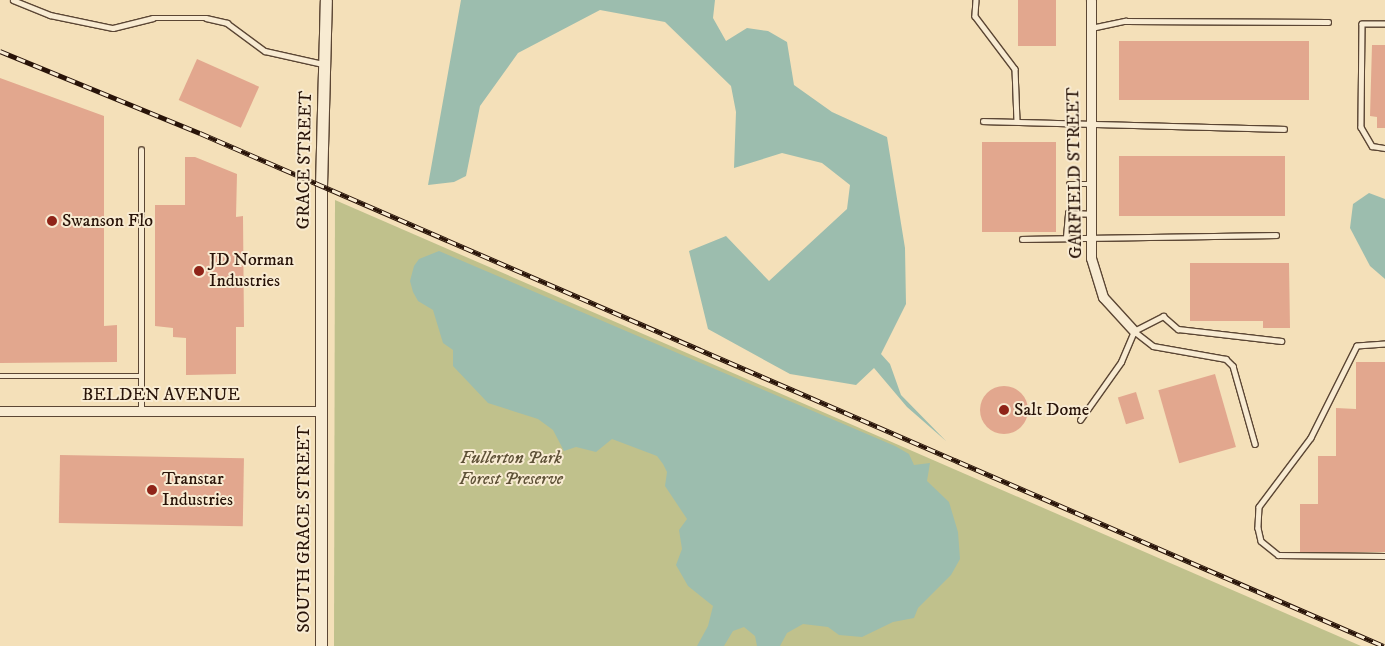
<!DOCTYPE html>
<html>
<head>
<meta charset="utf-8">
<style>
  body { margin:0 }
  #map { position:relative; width:1385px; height:646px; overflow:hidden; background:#f4e0b9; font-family:"IM FELL DW Pica",serif }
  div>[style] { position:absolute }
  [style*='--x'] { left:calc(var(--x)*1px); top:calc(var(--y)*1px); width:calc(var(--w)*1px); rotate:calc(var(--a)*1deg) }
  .green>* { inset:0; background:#c0c18c }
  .water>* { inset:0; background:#9cbdae }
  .building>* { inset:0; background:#e2a78e; transform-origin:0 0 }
  .round { border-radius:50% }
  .roads { filter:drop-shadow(1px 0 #5b4634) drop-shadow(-1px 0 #5b4634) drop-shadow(0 1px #5b4634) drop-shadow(0 -1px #5b4634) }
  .service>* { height:4.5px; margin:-2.25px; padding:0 2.25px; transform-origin:2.25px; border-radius:2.25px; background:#f8ebd2 }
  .minor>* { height:9px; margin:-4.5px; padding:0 4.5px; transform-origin:4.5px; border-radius:4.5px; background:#f8ebd2 }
  .tertiary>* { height:11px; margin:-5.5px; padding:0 5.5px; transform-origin:5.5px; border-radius:5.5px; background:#f8ebd2 }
  .rail>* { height:5px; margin-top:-2.5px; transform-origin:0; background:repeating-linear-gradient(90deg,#f8ebd2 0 9px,#281308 0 18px); box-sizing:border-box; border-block:1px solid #281308 }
  .dots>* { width:14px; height:14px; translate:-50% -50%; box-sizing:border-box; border:2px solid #f8ebd2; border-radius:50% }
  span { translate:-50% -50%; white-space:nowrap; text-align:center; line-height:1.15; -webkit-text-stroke:4px #f8ebd2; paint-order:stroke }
  .street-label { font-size:18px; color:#281308 }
  .poi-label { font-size:18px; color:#281308 }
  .left { translate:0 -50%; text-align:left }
  .park-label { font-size:18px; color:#5d5036; font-style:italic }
</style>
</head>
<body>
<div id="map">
  <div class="green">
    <i style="clip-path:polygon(335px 200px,1361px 646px,334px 646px)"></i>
  </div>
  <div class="water">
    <i style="clip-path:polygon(461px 0,715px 0,713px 18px,726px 41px,747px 28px,768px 31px,787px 42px,794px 85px,832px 112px,887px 137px,905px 248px,906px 304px,881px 354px,890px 364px,901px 395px,946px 441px,907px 407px,874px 368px,856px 385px,790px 374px,708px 329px,689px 251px,726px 236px,769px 281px,847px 209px,850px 185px,822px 163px,782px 153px,734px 168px,736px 112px,731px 86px,665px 22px,600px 10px,518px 53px,480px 106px,466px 176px,454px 182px,428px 185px)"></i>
    <i style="clip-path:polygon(1369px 193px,1385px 199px,1385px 279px,1370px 266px,1350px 228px,1353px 204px)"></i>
    <i style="clip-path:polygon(439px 251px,895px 446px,909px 454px,914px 465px,930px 463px,927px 481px,949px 502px,958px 532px,960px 559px,951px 575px,918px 608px,914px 618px,893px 622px,862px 637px,839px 635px,828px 627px,803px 624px,787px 633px,780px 646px,757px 646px,755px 636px,744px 627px,733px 631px,724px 646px,697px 646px,708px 626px,713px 606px,688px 586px,676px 565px,682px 549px,679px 530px,687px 519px,665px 486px,667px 472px,663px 464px,657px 456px,612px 439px,596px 452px,576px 447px,564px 451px,553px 430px,538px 419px,488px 403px,453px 366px,453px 350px,443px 343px,433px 310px,418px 301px,413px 292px,410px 281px,414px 266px,419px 259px)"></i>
  </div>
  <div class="building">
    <i style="left:1018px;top:0;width:38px;height:46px"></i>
    <i style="left:1119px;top:41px;width:190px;height:59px"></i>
    <i style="clip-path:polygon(1372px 45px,1385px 45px,1385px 128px,1377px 128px,1377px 117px,1370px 116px)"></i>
    <i style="left:197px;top:59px;width:68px;height:45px;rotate:24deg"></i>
    <i style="clip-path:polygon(0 78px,104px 116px,104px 326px,117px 325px,117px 362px,0 363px)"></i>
    <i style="left:982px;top:142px;width:74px;height:90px"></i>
    <i style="left:1119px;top:156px;width:166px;height:60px"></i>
    <i style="clip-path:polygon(185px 157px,195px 157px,237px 174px,236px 217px,243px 216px,244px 327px,236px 327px,236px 374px,186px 375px,186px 338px,173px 337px,173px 328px,155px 326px,155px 205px,185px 205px)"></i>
    <i style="clip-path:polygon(1190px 263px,1289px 263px,1290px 328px,1263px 328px,1263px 321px,1190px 321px)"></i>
    <i style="clip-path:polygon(1356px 362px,1385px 362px,1385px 552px,1300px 552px,1300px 504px,1318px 504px,1318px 456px,1336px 456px,1336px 408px,1356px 409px)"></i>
    <i style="left:1215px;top:374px;width:76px;height:59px;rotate:74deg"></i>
    <i class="round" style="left:980px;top:386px;width:48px;height:48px"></i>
    <i style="left:1136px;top:392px;width:28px;height:19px;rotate:73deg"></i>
    <i style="left:60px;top:455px;width:184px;height:68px;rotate:1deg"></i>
  </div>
  <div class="roads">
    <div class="service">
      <i style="--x:13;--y:0;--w:40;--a:22"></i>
      <i style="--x:50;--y:15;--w:64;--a:11.7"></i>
      <i style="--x:113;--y:28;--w:41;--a:-14"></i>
      <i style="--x:153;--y:18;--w:53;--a:0"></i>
      <i style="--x:206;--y:18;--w:22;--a:13"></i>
      <i style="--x:227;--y:23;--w:47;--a:36.4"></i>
      <i style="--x:265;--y:51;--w:59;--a:12.6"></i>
      <i style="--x:976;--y:0;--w:16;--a:94"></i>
      <i style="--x:975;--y:16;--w:66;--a:53"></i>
      <i style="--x:1015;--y:69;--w:52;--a:87.8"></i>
      <i style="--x:1385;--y:24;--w:23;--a:180"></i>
      <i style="--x:1362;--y:24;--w:103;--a:90.6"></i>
      <i style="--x:1361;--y:127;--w:22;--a:60"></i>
      <i style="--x:1372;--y:146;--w:13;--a:9"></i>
      <i style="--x:1091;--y:28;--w:35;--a:-12"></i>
      <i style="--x:1125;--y:21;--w:203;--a:0.3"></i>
      <i style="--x:983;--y:121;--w:301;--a:1.5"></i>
      <i style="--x:1069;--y:184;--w:22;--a:0"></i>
      <i style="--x:1066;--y:237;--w:24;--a:-85"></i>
      <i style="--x:1068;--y:213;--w:23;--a:2"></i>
      <i style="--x:1022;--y:239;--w:254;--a:-0.9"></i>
      <i style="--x:1134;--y:331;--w:24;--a:38"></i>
      <i style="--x:1153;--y:346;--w:74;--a:10.1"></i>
      <i style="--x:1226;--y:359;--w:10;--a:45"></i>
      <i style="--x:1233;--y:366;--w:81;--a:74.2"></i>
      <i style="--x:1385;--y:344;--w:28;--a:176"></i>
      <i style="--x:1357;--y:346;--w:103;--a:116.6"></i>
      <i style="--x:1311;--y:438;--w:86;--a:127"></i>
      <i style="--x:1259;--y:507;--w:21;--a:93"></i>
      <i style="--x:1258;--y:528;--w:13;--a:77"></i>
      <i style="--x:1261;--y:541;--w:22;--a:39"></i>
      <i style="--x:1278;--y:555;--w:107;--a:0.5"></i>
      <i style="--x:0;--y:376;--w:141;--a:0"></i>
      <i style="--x:141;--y:411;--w:261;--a:-90"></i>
      <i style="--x:1080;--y:420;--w:71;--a:-54.7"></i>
      <i style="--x:1121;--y:362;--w:34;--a:-67"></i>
      <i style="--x:1134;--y:331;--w:33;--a:-27"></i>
      <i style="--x:1163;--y:316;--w:20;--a:41"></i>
      <i style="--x:1178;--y:329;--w:104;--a:6.6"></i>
    </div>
    <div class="minor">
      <i style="--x:1091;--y:0;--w:258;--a:90"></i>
      <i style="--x:1091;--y:258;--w:41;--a:72.9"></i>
      <i style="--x:1103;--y:297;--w:46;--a:47.6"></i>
      <i style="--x:0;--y:411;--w:321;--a:0"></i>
    </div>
    <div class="tertiary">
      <i style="--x:321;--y:646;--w:460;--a:-90"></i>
      <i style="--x:321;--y:186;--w:186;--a:-88.5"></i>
    </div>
  </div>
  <div class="rail">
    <i style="--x:0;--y:51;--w:216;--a:22.3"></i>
    <i style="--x:200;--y:133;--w:1290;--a:23.43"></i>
  </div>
  <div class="dots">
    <i style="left:52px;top:221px;background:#8f2418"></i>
    <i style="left:199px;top:271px;background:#8f2418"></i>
    <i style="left:1004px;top:410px;background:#8f2418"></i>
    <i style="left:152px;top:490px;background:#8f2418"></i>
  </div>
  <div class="street-label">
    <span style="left:305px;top:160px;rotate:-89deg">GRACE STREET</span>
    <span style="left:1075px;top:173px;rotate:-91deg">GARFIELD STREET</span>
    <span style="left:161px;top:395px">BELDEN AVENUE</span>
    <span style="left:304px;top:529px;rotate:-90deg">SOUTH GRACE STREET</span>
  </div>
  <div class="poi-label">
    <span class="left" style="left:62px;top:221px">Swanson Flo</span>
    <span class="left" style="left:209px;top:271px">JD Norman<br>Industries</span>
    <span class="left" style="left:1014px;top:410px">Salt Dome</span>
    <span class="left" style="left:162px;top:490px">Transtar<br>Industries</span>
  </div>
  <div class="park-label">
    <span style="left:511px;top:469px">Fullerton Park<br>Forest Preserve</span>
  </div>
</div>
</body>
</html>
